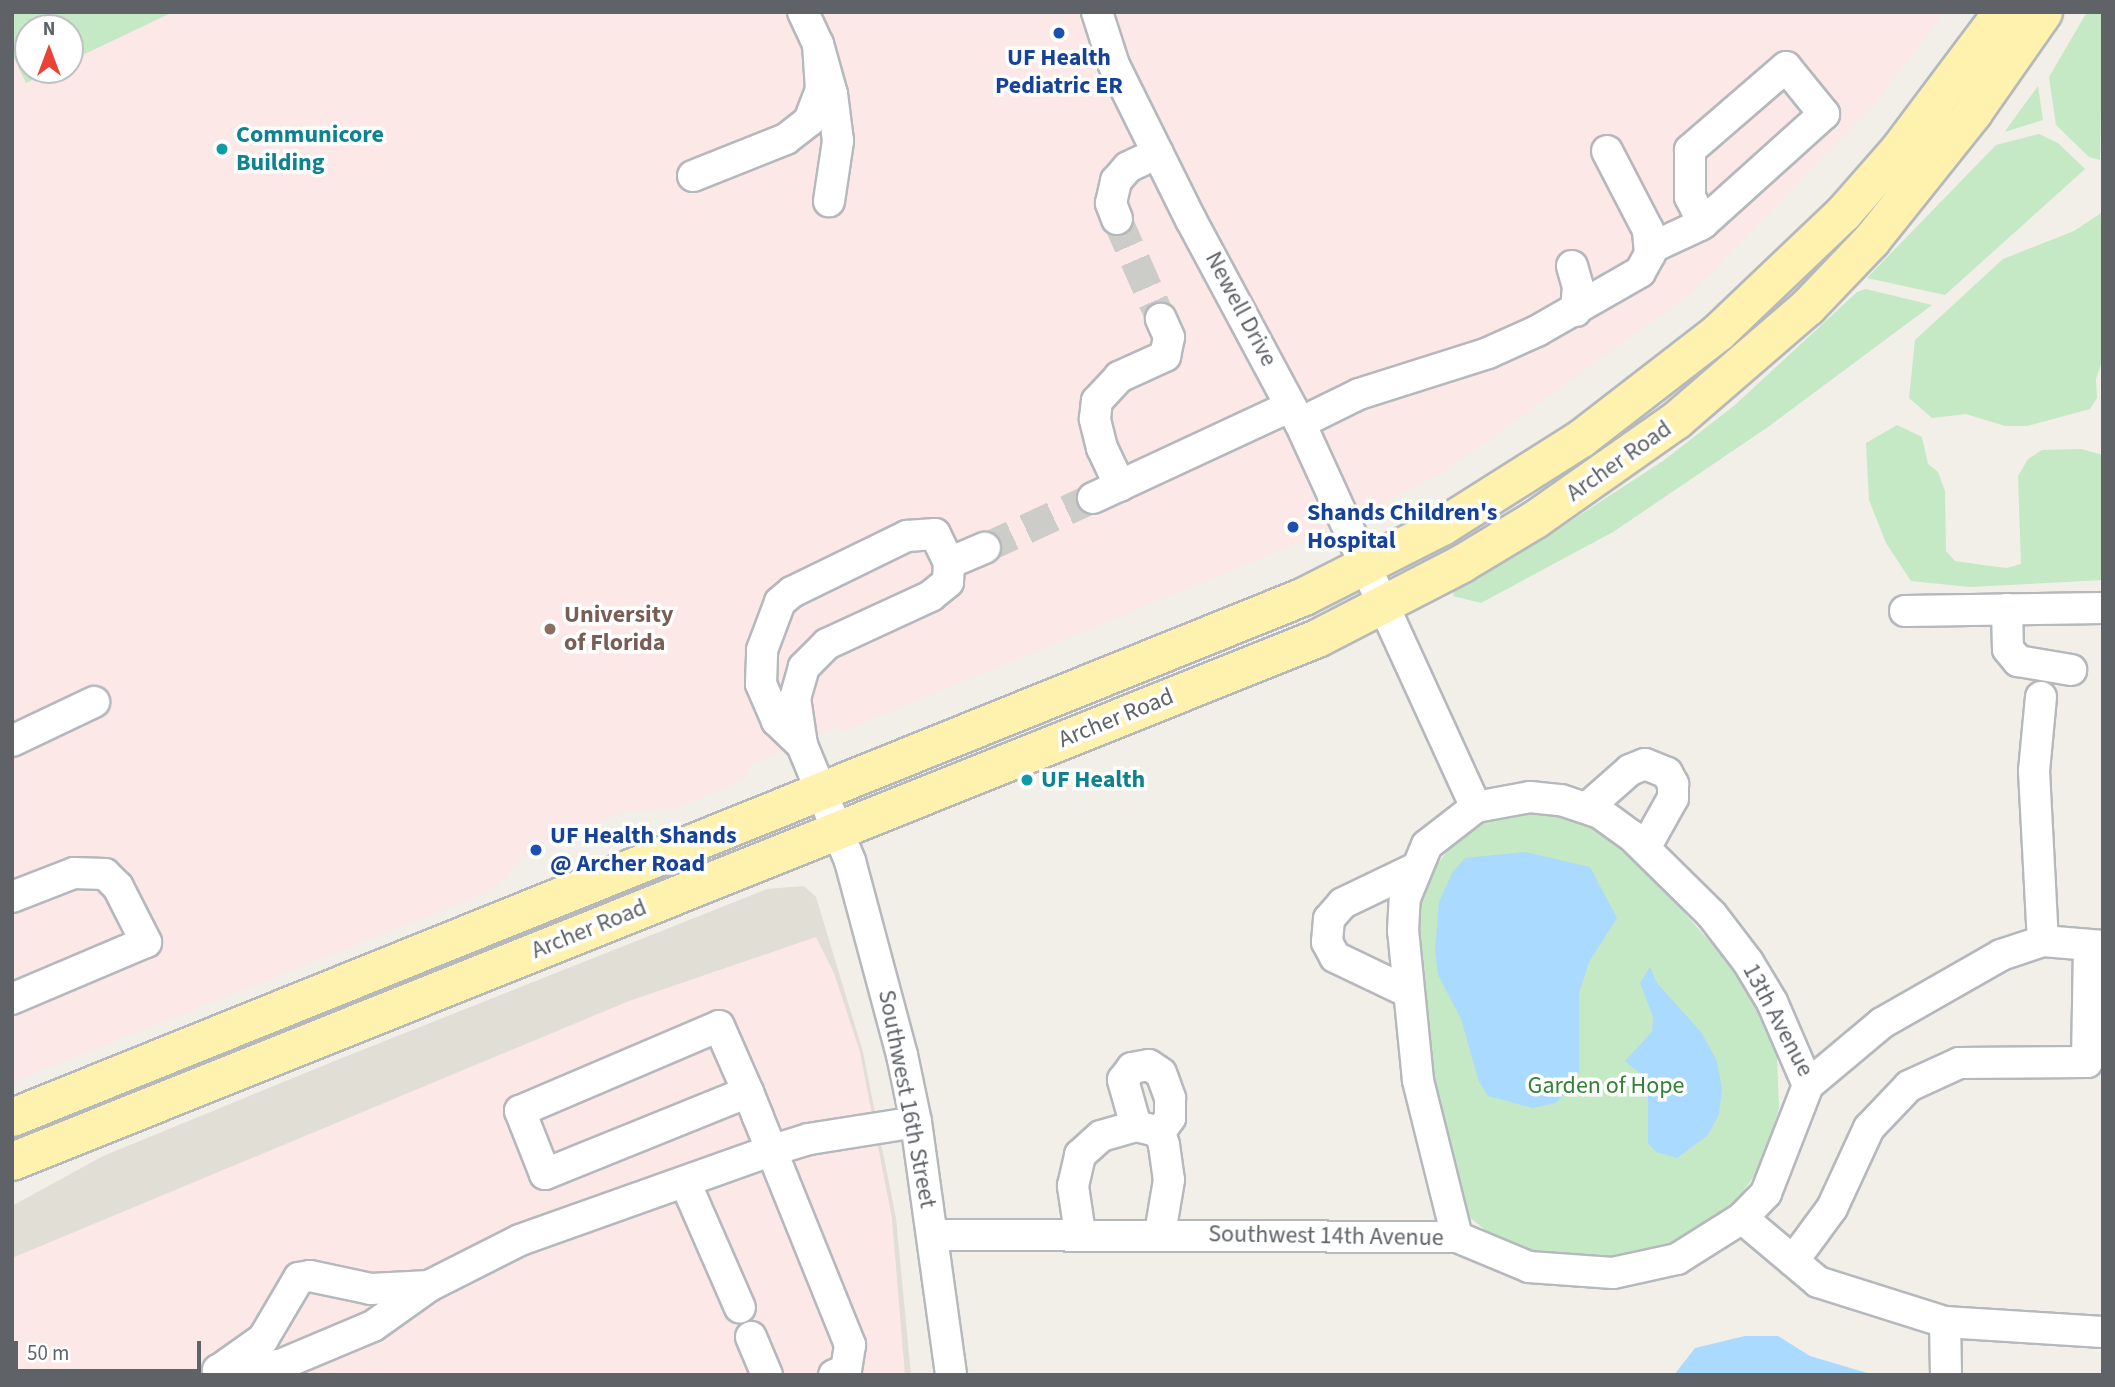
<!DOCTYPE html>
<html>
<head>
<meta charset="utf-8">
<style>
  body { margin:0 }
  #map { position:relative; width:2115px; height:1387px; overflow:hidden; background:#f1efe8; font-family:"Source Sans 3",sans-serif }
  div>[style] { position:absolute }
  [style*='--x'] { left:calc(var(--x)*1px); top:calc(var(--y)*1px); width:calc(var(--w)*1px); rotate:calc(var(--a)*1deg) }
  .education>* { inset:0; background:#e1ded6 }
  .medical>* { inset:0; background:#fce8e6 }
  .green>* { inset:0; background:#c5e8c5 }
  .water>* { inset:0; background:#aadaff }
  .minor-tunnel>* { height:30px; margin-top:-15px; transform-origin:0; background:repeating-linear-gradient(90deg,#ccccc8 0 30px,transparent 0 45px) }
  .roads { filter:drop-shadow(2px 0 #b5b8bc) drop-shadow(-2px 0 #b5b8bc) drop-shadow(0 2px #b5b8bc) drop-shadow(0 -2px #b5b8bc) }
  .minor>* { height:30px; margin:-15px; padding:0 15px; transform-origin:15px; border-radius:15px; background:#fff }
  .major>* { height:37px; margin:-18.5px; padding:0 18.5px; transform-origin:18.5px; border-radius:18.5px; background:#fff2af }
  .dots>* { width:19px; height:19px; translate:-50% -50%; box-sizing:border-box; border:4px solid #fff; border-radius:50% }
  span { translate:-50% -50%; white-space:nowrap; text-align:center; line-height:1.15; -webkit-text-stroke:7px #fff; paint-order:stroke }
  .transit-label { font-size:24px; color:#164399; font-weight:700 }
  .left { translate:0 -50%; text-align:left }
  .culture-label { font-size:24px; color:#0d838f; font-weight:700 }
  .street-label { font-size:24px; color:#5f6368 }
  .education-label { font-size:24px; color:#785e54; font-weight:700 }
  .park-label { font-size:24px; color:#348238 }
  .frame { position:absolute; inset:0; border:14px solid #5f6368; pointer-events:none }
  .north { position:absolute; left:14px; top:14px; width:70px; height:70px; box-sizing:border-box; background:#fff; border:2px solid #bfc1c3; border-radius:50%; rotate:0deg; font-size:19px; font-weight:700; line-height:28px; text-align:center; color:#5f6368 }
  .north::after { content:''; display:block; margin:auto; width:24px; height:32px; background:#ea4335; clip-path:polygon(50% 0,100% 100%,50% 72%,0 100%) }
  .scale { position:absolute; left:14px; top:1341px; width:187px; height:32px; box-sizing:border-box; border:4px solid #5f6368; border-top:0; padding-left:9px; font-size:21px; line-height:24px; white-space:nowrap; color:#5f6368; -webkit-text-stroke:5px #fff; paint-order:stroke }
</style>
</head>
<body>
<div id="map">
  <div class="education">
    <i style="clip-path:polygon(804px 886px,816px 897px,863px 1052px,896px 1218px,911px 1375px,12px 1375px,12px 1206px,103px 1156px,337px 1060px,767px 889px)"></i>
  </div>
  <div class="medical">
    <i style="clip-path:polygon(evenodd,12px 12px,1944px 12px,1874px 104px,1691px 293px,1441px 474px,1324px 532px,841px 732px,835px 727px,749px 766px,743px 780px,674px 809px,627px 811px,531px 848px,493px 890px,12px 1082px,12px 12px,28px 28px,70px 28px,70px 70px,28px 70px,28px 28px)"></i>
    <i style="clip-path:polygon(816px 937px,834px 973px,860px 1052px,892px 1219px,905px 1375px,12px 1375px,12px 1258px,629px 1001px)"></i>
  </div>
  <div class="green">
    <i style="clip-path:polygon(12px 12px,173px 12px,70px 61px,70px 28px,28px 28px,28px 70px,52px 70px,26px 83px,12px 54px)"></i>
    <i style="clip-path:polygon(2087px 12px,2103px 12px,2100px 160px,2089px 157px,2056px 125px,2049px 77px)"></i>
    <i style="clip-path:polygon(2038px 86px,2043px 120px,2005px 132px,2008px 127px)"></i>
    <i style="clip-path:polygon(2039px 134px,2058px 143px,2085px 169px,1945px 295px,1867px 278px,1996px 145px)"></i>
    <i style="clip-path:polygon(2103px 200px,2103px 358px,2096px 379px,2097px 398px,2090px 409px,2027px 426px,2005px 426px,1966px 414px,1932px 418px,1909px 398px,1915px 340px,2003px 259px,2074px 231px,2101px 213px)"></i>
    <i style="clip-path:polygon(1866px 289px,1932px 305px,1768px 427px,1613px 532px,1481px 603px,1453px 596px,1454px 590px,1532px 546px,1663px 461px,1735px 405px,1857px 292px)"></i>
    <i style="clip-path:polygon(1897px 425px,1922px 437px,1928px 464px,1938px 472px,1945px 491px,1946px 551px,1955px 561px,1983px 565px,2007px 568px,2021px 564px,2018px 476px,2028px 459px,2042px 450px,2081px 449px,2103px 455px,2103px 580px,1970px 587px,1911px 581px,1886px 543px,1869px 500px,1866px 443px)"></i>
    <i style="clip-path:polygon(1541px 811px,1596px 826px,1633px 855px,1735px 970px,1765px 1017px,1777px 1056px,1779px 1108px,1769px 1142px,1755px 1175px,1735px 1202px,1685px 1238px,1615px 1261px,1544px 1257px,1488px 1232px,1469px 1217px,1460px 1201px,1433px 1090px,1416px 935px,1420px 902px,1430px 873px,1459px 837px,1479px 824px)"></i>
  </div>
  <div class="water">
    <i style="clip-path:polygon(1525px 852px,1590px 867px,1617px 918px,1589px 962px,1579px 993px,1579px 1073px,1569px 1091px,1555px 1103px,1533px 1108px,1488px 1096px,1479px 1082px,1461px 1019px,1438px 975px,1435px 950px,1439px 902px,1452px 873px,1465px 858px)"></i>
    <i style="clip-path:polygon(1650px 967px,1657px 983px,1701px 1032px,1717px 1061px,1722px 1089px,1719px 1114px,1708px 1135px,1677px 1158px,1656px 1152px,1648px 1143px,1648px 1080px,1625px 1061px,1652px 1032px,1653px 1016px,1640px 983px)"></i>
    <i style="clip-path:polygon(1745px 1336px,1778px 1336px,1810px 1356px,1874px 1375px,1674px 1375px,1695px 1348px)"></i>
  </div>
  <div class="minor-tunnel">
    <i style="--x:1117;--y:219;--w:109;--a:66.3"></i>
    <i style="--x:985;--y:548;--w:119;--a:-24.8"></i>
  </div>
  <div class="roads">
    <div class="minor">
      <i style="--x:803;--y:12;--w:35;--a:65"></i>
      <i style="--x:818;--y:44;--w:52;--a:74.4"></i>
      <i style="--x:832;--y:94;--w:47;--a:82.7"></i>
      <i style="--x:838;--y:141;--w:61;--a:98.5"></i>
      <i style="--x:1097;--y:12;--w:56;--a:72.2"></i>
      <i style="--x:1114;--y:65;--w:173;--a:63.6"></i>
      <i style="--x:1191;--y:220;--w:230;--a:61.8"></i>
      <i style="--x:1300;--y:423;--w:422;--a:65.4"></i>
      <i style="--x:693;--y:176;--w:100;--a:-21.7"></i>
      <i style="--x:786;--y:139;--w:29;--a:-38"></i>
      <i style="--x:809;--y:121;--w:33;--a:-69"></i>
      <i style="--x:821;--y:90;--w:46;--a:-93.7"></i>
      <i style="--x:1117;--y:219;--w:17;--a:-111"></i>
      <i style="--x:1111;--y:203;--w:23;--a:-77"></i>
      <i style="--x:1116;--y:181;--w:18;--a:-49"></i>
      <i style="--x:1128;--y:167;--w:33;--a:-25"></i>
      <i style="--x:1651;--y:248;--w:54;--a:-25.1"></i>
      <i style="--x:1700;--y:225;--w:4;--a:-34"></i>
      <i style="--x:1703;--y:223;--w:163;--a:-42"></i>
      <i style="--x:1824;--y:114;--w:60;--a:-129"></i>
      <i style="--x:1786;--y:67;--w:127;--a:139.2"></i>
      <i style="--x:1690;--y:150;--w:47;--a:90"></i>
      <i style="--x:1690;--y:197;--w:29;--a:63"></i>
      <i style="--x:1572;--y:266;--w:22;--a:74"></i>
      <i style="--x:1578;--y:287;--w:24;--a:95"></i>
      <i style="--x:1300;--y:423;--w:66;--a:-26.2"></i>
      <i style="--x:1359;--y:394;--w:135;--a:-17.6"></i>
      <i style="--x:1488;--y:353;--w:54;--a:-24.2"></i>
      <i style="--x:1537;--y:331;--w:119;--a:-29.8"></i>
      <i style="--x:1640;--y:272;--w:21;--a:-61"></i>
      <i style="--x:1650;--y:254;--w:24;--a:-95"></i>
      <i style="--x:1648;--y:230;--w:89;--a:-117.4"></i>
      <i style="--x:1120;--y:486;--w:42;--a:-115.3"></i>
      <i style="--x:1102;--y:448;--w:30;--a:-104"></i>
      <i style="--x:1095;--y:419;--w:18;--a:-84"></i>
      <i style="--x:1097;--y:401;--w:33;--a:-47"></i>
      <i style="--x:1119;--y:377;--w:51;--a:-24.5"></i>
      <i style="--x:1165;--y:356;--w:19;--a:-78"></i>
      <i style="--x:1169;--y:337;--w:20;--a:-114"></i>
      <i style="--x:1093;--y:498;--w:218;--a:-24.9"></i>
      <i style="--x:949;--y:563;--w:39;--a:-23"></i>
      <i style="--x:2007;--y:609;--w:40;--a:88.6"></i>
      <i style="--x:2008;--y:649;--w:16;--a:50"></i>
      <i style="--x:2018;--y:661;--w:54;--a:9.6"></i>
      <i style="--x:1905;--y:611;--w:198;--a:-0.9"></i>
      <i style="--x:2041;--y:697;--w:74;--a:95.4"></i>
      <i style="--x:2034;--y:771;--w:170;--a:87"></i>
      <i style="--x:12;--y:741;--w:91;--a:-25.4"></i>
      <i style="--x:802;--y:745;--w:35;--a:-136"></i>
      <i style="--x:777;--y:721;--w:40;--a:-113.4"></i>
      <i style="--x:761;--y:684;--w:34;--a:-88"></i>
      <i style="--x:762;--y:650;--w:51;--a:-69.4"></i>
      <i style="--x:780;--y:602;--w:16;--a:-40"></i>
      <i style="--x:792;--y:592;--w:128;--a:-26"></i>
      <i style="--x:907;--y:536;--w:28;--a:-4"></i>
      <i style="--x:935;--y:534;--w:32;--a:64"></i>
      <i style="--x:949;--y:563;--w:19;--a:93"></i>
      <i style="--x:948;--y:582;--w:22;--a:141"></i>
      <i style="--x:931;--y:596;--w:115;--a:155.2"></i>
      <i style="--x:827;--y:644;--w:33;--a:135"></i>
      <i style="--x:804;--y:667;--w:32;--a:106"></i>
      <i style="--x:795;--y:698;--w:48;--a:81.5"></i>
      <i style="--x:802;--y:745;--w:126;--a:67.5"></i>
      <i style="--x:850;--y:861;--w:201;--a:75"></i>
      <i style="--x:902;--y:1055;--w:68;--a:78.2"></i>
      <i style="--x:916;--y:1122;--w:255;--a:82.1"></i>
      <i style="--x:1588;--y:807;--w:56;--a:-41.4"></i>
      <i style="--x:1630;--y:770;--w:16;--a:-22"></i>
      <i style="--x:1645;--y:764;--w:24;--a:22"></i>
      <i style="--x:1667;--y:773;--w:13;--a:61"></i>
      <i style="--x:1673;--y:784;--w:14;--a:90"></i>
      <i style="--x:1673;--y:798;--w:57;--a:119.2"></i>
      <i style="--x:12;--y:897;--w:66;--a:-21.2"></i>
      <i style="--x:74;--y:873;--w:31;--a:2"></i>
      <i style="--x:105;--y:874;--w:18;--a:45"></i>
      <i style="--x:118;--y:887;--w:62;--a:63"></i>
      <i style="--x:146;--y:942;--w:146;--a:157"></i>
      <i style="--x:1406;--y:991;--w:79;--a:-154.4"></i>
      <i style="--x:1335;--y:957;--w:17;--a:-118"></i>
      <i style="--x:1327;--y:942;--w:23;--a:-85"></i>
      <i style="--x:1329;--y:919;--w:21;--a:-49"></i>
      <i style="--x:1343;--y:903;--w:81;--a:-25.6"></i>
      <i style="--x:748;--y:1092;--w:219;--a:158"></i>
      <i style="--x:545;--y:1174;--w:68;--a:-111.6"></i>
      <i style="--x:520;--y:1111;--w:216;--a:-23.1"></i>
      <i style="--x:719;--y:1026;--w:72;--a:66.3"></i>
      <i style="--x:748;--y:1092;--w:27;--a:68"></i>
      <i style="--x:758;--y:1117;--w:246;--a:68"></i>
      <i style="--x:850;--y:1345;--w:25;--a:99"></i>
      <i style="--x:846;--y:1370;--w:13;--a:157"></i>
      <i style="--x:1136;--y:1126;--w:48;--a:-105.8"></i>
      <i style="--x:1123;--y:1080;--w:15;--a:-53"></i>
      <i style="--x:1132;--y:1068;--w:17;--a:-10"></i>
      <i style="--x:1149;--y:1065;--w:14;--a:34"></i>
      <i style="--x:1161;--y:1073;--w:27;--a:70"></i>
      <i style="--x:1170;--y:1098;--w:20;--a:90"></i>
      <i style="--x:1170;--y:1118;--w:17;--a:126"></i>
      <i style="--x:685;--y:1182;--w:137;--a:66.4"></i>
      <i style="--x:1742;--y:1218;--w:99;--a:40.1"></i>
      <i style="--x:1818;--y:1282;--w:133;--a:17.5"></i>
      <i style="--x:1945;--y:1322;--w:158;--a:3.6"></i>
      <i style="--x:1080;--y:1233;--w:48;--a:-98.5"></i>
      <i style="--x:1073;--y:1186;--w:32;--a:-77"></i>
      <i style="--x:1080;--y:1155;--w:28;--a:-42"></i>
      <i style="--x:1101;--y:1136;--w:36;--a:-16"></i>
      <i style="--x:1136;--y:1126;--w:25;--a:14"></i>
      <i style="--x:1160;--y:1132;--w:14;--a:73"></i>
      <i style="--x:1164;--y:1145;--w:35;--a:82"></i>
      <i style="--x:1169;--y:1180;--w:54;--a:99.6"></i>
      <i style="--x:933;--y:1235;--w:524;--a:0.22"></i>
      <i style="--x:1457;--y:1237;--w:78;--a:22.6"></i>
      <i style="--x:1529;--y:1267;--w:84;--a:4.1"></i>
      <i style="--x:1613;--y:1273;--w:66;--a:-12.3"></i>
      <i style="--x:1677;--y:1259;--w:77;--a:-32.2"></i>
      <i style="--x:1742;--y:1218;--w:35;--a:-46"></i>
      <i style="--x:1766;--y:1193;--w:116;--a:-68.7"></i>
      <i style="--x:1457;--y:1237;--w:162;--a:-104"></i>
      <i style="--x:1418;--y:1080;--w:150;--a:-95.7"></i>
      <i style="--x:1403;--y:931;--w:33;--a:-87"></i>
      <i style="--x:1405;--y:898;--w:57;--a:-67.5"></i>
      <i style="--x:1427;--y:845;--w:62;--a:-37.8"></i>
      <i style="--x:1476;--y:807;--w:55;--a:-10.5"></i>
      <i style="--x:1530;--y:797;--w:31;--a:6"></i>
      <i style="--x:1561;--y:800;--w:41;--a:18.4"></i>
      <i style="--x:1600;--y:813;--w:39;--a:36"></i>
      <i style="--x:1632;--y:836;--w:112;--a:44.6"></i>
      <i style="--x:1712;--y:915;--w:59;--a:52.5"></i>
      <i style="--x:1748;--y:962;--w:47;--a:59"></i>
      <i style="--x:1772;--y:1002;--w:90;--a:66.6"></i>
      <i style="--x:1808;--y:1085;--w:97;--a:-40"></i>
      <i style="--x:1882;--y:1023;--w:137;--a:-29.7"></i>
      <i style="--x:2001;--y:955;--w:44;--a:-18.4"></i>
      <i style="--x:2043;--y:941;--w:60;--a:4.8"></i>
      <i style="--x:1793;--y:1261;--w:66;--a:-53.7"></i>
      <i style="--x:1832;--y:1208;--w:88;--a:-65.2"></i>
      <i style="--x:1869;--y:1128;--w:58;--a:-46.4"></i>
      <i style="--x:1909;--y:1086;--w:55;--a:-24.7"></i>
      <i style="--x:1959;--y:1063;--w:128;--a:-0.4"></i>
      <i style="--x:2087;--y:1062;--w:116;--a:-89"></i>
      <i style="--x:1945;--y:1322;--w:53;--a:88.9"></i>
      <i style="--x:751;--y:1337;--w:41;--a:67.2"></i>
      <i style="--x:218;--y:1370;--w:62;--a:-4.6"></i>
      <i style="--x:280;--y:1365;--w:101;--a:-22.8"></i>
      <i style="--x:373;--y:1326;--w:69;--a:-35.5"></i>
      <i style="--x:429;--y:1286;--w:102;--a:-26.8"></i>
      <i style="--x:520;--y:1240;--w:265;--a:-19.6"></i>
      <i style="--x:770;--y:1151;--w:41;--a:-17.1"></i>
      <i style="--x:809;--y:1139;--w:108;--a:-9"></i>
      <i style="--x:219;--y:1370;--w:54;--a:-35.2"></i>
      <i style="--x:263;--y:1339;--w:71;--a:-59.5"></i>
      <i style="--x:299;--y:1278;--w:11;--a:-10"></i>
      <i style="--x:310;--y:1276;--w:62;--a:12"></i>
      <i style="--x:371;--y:1289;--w:58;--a:-3"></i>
    </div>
    <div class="major">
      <i style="--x:12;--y:1117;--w:1393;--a:-21.96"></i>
      <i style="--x:1304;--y:596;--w:155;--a:-26.9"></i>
      <i style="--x:1442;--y:526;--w:165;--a:-32.3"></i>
      <i style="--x:1581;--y:438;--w:173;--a:-37.7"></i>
      <i style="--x:1718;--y:332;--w:173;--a:-43.6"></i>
      <i style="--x:1843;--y:213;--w:85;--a:-48.8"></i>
      <i style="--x:1899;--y:149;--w:171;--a:-53.1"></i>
      <i style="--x:12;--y:1161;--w:1406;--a:-21.84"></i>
      <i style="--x:1317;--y:638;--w:163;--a:-27.3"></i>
      <i style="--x:1462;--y:563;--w:85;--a:-31.1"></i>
      <i style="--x:1535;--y:519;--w:172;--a:-35.1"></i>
      <i style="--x:1676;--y:420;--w:173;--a:-40.8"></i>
      <i style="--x:1807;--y:307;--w:93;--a:-46.3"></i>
      <i style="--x:1871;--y:240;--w:164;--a:-51.4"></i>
      <i style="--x:1973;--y:112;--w:122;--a:-55"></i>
    </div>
  </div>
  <div class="dots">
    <i style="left:1059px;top:33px;background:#1a4fb4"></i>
    <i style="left:222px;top:149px;background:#0f9aa8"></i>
    <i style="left:1293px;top:527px;background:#1a4fb4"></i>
    <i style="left:550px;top:629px;background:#8d6e63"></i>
    <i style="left:1027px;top:780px;background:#0f9aa8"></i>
    <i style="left:536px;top:850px;background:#1a4fb4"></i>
  </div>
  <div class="transit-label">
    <span style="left:1059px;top:72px">UF Health<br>Pediatric ER</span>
    <span class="left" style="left:1307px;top:527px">Shands Children's<br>Hospital</span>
    <span class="left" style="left:550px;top:850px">UF Health Shands<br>@ Archer Road</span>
  </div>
  <div class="culture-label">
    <span class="left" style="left:236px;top:149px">Communicore<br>Building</span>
    <span class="left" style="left:1041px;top:780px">UF Health</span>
  </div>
  <div class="street-label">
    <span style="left:1241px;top:309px;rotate:62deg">Newell Drive</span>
    <span style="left:1619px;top:461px;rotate:-35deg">Archer Road</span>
    <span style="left:1116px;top:718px;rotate:-22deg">Archer Road</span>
    <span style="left:589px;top:929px;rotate:-22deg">Archer Road</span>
    <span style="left:1778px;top:1020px;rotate:62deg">13th Avenue</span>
    <span style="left:907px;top:1099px;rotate:79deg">Southwest 16th Street</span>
    <span style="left:1326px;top:1236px;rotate:1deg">Southwest 14th Avenue</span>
  </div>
  <div class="education-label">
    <span class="left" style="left:564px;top:629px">University<br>of Florida</span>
  </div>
  <div class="park-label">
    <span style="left:1606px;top:1086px">Garden of Hope</span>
  </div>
  <div class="frame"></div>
  <div class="north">N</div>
  <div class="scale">50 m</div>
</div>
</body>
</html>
